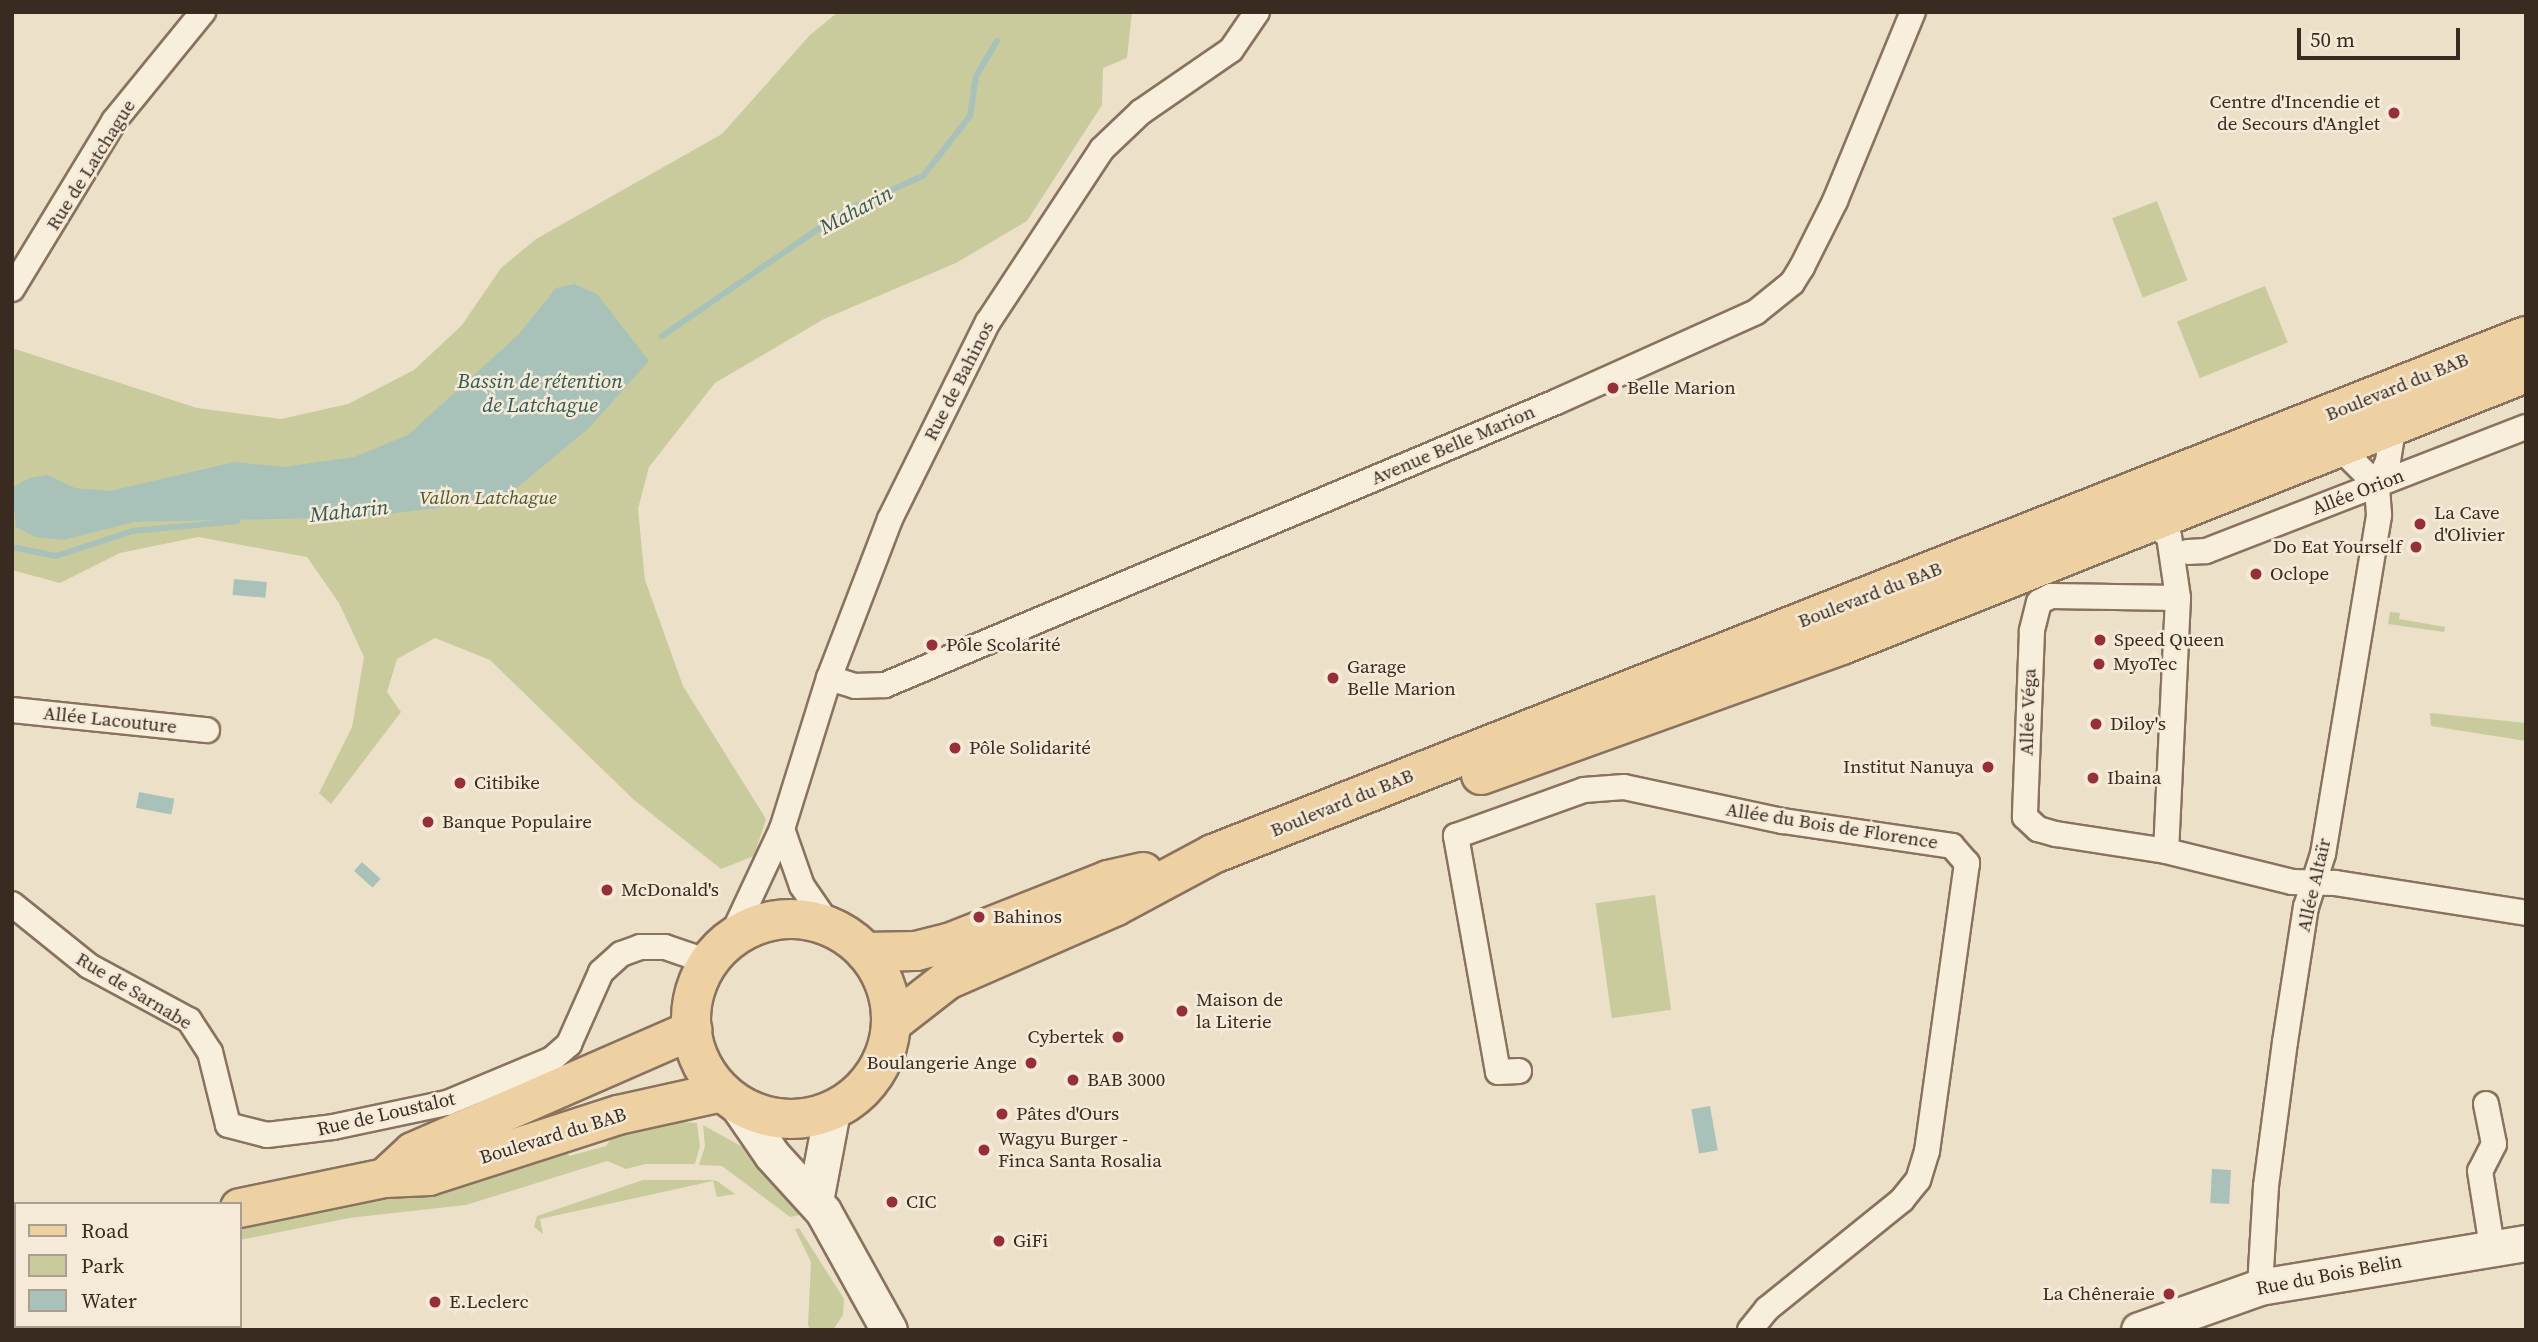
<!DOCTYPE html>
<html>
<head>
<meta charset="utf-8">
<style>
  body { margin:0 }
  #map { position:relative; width:2538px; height:1342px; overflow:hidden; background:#ede0c9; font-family:"Source Serif 4",serif }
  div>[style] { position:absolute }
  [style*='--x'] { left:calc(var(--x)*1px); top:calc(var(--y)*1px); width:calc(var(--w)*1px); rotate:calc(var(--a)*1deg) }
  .green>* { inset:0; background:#c9cb9d; transform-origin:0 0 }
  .water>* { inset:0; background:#a9c2b9; transform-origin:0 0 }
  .stream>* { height:6px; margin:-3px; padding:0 3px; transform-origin:3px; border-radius:3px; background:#a9c2b9 }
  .roads { filter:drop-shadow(2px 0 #89725e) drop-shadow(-2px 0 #89725e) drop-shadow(0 2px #89725e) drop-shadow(0 -2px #89725e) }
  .street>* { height:24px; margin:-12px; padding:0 12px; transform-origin:12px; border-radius:12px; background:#f8eedc }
  .secondary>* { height:35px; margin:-17.5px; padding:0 17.5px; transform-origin:17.5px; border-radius:17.5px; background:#f8eedc }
  .primary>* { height:38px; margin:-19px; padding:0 19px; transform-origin:19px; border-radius:19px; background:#eed1a3 }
  .primary>.ring { margin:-19px; padding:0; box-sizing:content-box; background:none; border:38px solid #eed1a3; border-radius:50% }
  .dots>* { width:19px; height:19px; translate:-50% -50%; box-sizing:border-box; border:4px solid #f5ead8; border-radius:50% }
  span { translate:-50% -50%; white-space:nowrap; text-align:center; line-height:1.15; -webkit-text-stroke:5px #f5ead8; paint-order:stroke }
  .poi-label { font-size:19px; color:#3a2b21 }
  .right { translate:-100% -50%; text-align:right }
  .left { translate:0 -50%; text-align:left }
  .street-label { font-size:19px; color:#3a2b21 }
  .park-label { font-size:19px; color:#4d5628; font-style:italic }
  .water-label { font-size:21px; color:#315954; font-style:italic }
  .frame { position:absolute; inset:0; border:14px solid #3a2b21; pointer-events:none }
  .legend { position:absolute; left:14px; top:1202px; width:228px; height:126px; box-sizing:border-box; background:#f5ead8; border:2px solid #aa9e8f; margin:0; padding:9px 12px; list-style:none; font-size:21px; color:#3a2b21 }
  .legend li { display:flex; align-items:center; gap:14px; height:35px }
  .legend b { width:35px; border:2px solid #aa9e8f }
  .scale { position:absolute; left:2297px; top:28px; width:163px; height:32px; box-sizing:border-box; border:4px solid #3a2b21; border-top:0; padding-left:9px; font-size:21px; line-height:24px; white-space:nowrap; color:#3a2b21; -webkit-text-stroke:5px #f5ead8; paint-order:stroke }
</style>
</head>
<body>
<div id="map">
  <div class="green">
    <i style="clip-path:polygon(838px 12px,1132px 12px,1127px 58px,1103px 68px,1102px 105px,1027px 221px,956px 263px,824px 319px,715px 383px,649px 467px,638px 509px,645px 580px,683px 686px,766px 819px,754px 856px,721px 869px,634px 800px,490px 660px,435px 638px,397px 659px,387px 692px,401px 712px,331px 804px,319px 793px,352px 727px,364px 657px,339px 603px,307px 557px,198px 537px,120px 553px,60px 583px,12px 570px,12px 348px,197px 408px,281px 419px,348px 404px,414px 370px,462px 325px,501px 268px,536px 239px,722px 134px,810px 35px)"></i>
    <i style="left:2157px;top:201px;width:85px;height:48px;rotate:69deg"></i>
    <i style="left:2265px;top:286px;width:61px;height:95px;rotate:68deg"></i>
    <i style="clip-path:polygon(2390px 612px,2400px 613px,2399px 619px,2445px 627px,2444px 632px,2388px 624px)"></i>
    <i style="clip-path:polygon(2430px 713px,2526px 723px,2526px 741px,2431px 726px)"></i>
    <i style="left:1655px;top:895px;width:116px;height:60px;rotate:82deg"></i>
    <i style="clip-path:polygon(668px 1121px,697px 1123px,700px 1146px,695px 1164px,645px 1164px,626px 1169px,607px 1161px,466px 1205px,349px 1218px,240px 1240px,240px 1230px,565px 1145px,569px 1156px,606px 1146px,614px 1135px)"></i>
    <i style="clip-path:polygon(703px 1125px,748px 1150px,790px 1195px,800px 1215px,790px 1217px,722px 1166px,699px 1165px,705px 1146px)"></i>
    <i style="clip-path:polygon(643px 1180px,710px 1180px,717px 1181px,735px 1194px,717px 1197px,713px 1181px,540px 1219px,543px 1234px,534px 1227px,537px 1216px)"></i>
    <i style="clip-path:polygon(799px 1228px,844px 1299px,843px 1315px,833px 1330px,810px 1330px,808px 1325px,811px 1262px,795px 1229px)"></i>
  </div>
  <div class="water">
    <i style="clip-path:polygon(574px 284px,597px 294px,649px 361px,589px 428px,513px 491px,437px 508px,363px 517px,134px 522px,63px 540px,35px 537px,16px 527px,12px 488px,29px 478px,48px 475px,75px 488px,110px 491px,234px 462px,283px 467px,354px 457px,408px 435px,518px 335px,556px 288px)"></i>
    <i style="left:234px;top:579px;width:33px;height:16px;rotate:5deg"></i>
    <i style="left:139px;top:792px;width:36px;height:16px;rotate:11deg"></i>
    <i style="left:362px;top:862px;width:25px;height:12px;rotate:42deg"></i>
    <i style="left:1710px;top:1106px;width:45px;height:19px;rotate:80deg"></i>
    <i style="left:2212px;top:1169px;width:19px;height:34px;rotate:3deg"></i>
  </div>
  <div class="stream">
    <i style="--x:662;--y:336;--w:223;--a:-34.4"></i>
    <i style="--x:846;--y:210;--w:84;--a:-23.8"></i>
    <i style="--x:923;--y:176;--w:76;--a:-51.9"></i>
    <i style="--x:970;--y:116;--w:40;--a:-81.5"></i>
    <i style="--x:976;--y:76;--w:41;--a:-59"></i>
    <i style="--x:12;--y:547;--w:45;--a:11.6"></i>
    <i style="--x:56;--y:556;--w:81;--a:-18"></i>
    <i style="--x:133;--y:531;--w:105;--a:-5.4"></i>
  </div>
  <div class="roads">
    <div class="street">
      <i style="--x:12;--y:289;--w:197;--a:-58.7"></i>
      <i style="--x:114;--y:121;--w:141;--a:-50.8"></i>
      <i style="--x:2340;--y:448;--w:52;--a:45"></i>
      <i style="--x:2149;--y:522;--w:24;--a:35"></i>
      <i style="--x:2169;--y:536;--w:63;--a:81.7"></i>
      <i style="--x:2178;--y:598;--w:253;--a:92.7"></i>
      <i style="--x:2188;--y:552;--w:18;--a:-3"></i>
      <i style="--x:2206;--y:551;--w:343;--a:-21.2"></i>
      <i style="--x:2178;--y:598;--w:127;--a:-179.1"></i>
      <i style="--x:2051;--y:596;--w:13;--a:153"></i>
      <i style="--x:2039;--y:602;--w:30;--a:104"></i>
      <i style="--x:2032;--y:631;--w:186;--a:92.2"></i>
      <i style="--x:2025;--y:817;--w:18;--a:43"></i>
      <i style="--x:2038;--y:829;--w:19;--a:16"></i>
      <i style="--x:2056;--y:834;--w:111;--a:8.8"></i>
      <i style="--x:2166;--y:851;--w:130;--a:13.8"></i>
      <i style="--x:2292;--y:882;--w:43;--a:1.3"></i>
      <i style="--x:2335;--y:883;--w:193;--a:8.9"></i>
      <i style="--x:829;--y:678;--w:27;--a:17"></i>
      <i style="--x:855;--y:686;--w:30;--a:-2"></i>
      <i style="--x:885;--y:685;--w:728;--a:-22.87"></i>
      <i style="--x:1556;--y:402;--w:219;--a:-24.2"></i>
      <i style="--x:1756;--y:312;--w:46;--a:-38.9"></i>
      <i style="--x:1792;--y:283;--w:19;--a:-58"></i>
      <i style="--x:1802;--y:267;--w:74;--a:-63.4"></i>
      <i style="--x:1835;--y:201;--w:204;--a:-67.6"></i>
      <i style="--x:12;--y:710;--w:196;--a:5.9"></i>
      <i style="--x:782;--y:829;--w:60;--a:70.7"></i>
      <i style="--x:802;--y:886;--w:51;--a:55.4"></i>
      <i style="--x:12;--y:904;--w:99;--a:38.8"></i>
      <i style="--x:89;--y:966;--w:114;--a:28.4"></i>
      <i style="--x:189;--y:1020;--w:38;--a:57"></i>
      <i style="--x:210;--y:1052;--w:75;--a:76.1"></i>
      <i style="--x:228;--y:1125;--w:40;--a:14.4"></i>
      <i style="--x:267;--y:1135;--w:66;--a:-6.9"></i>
      <i style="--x:333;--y:1127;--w:116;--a:-11.9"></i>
      <i style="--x:447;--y:1103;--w:114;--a:-22.7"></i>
      <i style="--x:552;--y:1059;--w:23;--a:-41"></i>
      <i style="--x:569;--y:1044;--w:79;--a:-66"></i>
      <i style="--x:601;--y:972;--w:27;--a:-42"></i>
      <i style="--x:621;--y:954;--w:20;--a:-20"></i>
      <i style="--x:640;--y:947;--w:25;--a:0"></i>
      <i style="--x:665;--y:947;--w:46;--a:18.8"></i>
      <i style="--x:730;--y:940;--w:123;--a:-64.9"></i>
      <i style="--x:782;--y:829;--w:158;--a:-72.7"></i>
      <i style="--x:829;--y:678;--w:170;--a:-69"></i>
      <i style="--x:890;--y:519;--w:220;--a:-63.6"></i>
      <i style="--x:988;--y:322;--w:207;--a:-56.6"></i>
      <i style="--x:1102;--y:149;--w:54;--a:-43.5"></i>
      <i style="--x:1141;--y:112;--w:109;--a:-34.6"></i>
      <i style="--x:1231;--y:50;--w:46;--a:-55.6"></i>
      <i style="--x:1519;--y:1071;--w:21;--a:177"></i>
      <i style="--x:1498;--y:1072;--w:240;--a:-100.1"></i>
      <i style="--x:1456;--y:836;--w:136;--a:-19.8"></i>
      <i style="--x:1584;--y:790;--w:40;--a:-4.3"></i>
      <i style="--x:1624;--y:787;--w:163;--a:12.1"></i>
      <i style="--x:1783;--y:821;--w:171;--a:8.4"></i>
      <i style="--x:1952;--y:846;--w:23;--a:49"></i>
      <i style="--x:1967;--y:863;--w:291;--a:97.9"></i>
      <i style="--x:1927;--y:1151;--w:30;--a:107"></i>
      <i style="--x:1918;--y:1180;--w:26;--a:129"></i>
      <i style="--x:1902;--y:1200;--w:174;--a:141.1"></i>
      <i style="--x:1767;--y:1309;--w:27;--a:129"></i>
      <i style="--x:2486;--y:1104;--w:41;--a:78.7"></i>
      <i style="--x:2494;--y:1144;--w:30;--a:117"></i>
      <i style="--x:2480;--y:1171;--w:77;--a:81"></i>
      <i style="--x:2260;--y:1287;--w:101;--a:-86.6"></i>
      <i style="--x:2266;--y:1186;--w:145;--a:-82.5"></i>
      <i style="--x:2285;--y:1042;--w:137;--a:-81.2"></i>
      <i style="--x:2306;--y:907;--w:56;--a:-72.2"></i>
      <i style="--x:2323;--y:854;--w:344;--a:-80.6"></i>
      <i style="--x:2379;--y:515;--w:30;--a:-94"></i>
      <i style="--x:2377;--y:485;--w:26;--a:-65"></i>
      <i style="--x:2388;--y:461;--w:33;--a:-81"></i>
      <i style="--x:12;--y:1315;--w:4;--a:0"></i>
      <i style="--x:170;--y:1330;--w:4;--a:-76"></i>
    </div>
    <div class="secondary">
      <i style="--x:737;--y:1104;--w:62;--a:55.5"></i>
      <i style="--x:772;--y:1155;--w:76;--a:47.7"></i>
      <i style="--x:823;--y:1211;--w:136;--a:61"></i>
      <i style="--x:815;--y:1201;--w:92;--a:-79.3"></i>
      <i style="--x:2139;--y:1330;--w:128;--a:-19.6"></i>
      <i style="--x:2260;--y:1287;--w:270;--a:-9.4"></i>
    </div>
    <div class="primary">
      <i style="--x:1481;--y:775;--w:384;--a:-19.8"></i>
      <i style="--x:1842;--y:645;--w:736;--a:-21.69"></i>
      <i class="ring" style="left:691px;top:919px;width:162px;height:162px"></i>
      <i style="--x:865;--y:952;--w:51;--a:-1.1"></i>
      <i style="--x:916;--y:951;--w:34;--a:-14"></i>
      <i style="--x:949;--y:943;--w:171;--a:-21.6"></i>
      <i style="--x:1108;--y:880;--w:36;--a:-13"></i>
      <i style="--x:892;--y:1023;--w:70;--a:-38"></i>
      <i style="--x:947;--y:980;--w:184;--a:-23.6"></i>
      <i style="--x:1116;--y:906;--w:110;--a:-28.2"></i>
      <i style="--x:1213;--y:854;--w:1411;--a:-21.53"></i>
      <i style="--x:385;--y:1178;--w:38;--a:-43"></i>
      <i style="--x:413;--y:1152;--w:305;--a:-23.6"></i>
      <i style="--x:240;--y:1208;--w:148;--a:-11.7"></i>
      <i style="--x:385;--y:1178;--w:44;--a:-2.6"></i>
      <i style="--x:429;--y:1176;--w:199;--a:-17.9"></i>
      <i style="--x:618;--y:1115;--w:107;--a:-12.5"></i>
      <i style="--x:12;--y:1238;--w:4;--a:0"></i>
    </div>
  </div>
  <div class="dots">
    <i style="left:2394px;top:113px;background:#963038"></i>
    <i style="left:1613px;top:388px;background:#963038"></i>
    <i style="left:2420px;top:524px;background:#963038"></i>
    <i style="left:2416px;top:547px;background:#963038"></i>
    <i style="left:2256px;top:574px;background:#963038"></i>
    <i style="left:2100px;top:640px;background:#963038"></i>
    <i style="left:932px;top:645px;background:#963038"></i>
    <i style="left:2099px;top:664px;background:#963038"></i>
    <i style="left:1333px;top:678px;background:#963038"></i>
    <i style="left:2096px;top:724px;background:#963038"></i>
    <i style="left:955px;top:748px;background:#963038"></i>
    <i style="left:1988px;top:767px;background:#963038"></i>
    <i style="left:2093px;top:778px;background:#963038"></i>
    <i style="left:460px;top:783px;background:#963038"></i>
    <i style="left:428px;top:822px;background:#963038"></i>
    <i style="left:607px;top:890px;background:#963038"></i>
    <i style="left:979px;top:917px;background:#963038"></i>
    <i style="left:1182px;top:1011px;background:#963038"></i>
    <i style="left:1118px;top:1037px;background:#963038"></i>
    <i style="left:1031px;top:1063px;background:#963038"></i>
    <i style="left:1073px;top:1080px;background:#963038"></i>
    <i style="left:1002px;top:1114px;background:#963038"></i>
    <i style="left:984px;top:1150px;background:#963038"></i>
    <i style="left:892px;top:1202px;background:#963038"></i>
    <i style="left:999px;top:1241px;background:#963038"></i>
    <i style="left:2169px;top:1294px;background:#963038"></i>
    <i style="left:435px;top:1302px;background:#963038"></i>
  </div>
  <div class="poi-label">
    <span class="right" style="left:2380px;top:113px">Centre d'Incendie et<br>de Secours d'Anglet</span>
    <span class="left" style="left:1627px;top:388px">Belle Marion</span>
    <span class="left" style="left:2434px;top:524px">La Cave<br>d'Olivier</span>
    <span class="right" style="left:2402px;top:547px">Do Eat Yourself</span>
    <span class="left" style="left:2270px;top:574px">Oclope</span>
    <span class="left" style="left:2114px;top:640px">Speed Queen</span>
    <span class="left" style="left:946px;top:645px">Pôle Scolarité</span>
    <span class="left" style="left:2113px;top:664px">MyoTec</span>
    <span class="left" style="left:1347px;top:678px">Garage<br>Belle Marion</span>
    <span class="left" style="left:2110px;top:724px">Diloy's</span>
    <span class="left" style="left:969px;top:748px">Pôle Solidarité</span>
    <span class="right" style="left:1974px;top:767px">Institut Nanuya</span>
    <span class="left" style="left:2107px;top:778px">Ibaina</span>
    <span class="left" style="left:474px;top:783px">Citibike</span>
    <span class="left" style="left:442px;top:822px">Banque Populaire</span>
    <span class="left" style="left:621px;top:890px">McDonald's</span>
    <span class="left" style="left:993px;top:917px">Bahinos</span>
    <span class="left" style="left:1196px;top:1011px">Maison de<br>la Literie</span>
    <span class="right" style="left:1104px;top:1037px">Cybertek</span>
    <span class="right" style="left:1017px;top:1063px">Boulangerie Ange</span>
    <span class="left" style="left:1087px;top:1080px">BAB 3000</span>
    <span class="left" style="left:1016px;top:1114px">Pâtes d'Ours</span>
    <span class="left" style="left:998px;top:1150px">Wagyu Burger -<br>Finca Santa Rosalia</span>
    <span class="left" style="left:906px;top:1202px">CIC</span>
    <span class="left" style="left:1013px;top:1241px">GiFi</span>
    <span class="right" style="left:2155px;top:1294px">La Chêneraie</span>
    <span class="left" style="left:449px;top:1302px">E.Leclerc</span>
  </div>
  <div class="street-label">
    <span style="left:91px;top:165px;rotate:-58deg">Rue de Latchague</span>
    <span style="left:959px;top:381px;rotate:-63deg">Rue de Bahinos</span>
    <span style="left:2397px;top:387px;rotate:-22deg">Boulevard du BAB</span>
    <span style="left:1453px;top:445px;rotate:-23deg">Avenue Belle Marion</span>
    <span style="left:2358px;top:492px;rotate:-21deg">Allée Orion</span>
    <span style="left:1870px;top:595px;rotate:-21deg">Boulevard du BAB</span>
    <span style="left:2028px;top:712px;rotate:-88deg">Allée Véga</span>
    <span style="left:110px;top:720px;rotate:6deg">Allée Lacouture</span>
    <span style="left:1342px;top:803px;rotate:-22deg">Boulevard du BAB</span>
    <span style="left:1832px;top:826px;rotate:9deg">Allée du Bois de Florence</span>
    <span style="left:2314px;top:885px;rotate:-77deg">Allée Altaïr</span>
    <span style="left:134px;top:991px;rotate:31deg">Rue de Sarnabe</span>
    <span style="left:386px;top:1114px;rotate:-13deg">Rue de Loustalot</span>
    <span style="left:553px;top:1136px;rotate:-17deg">Boulevard du BAB</span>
    <span style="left:2329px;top:1275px;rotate:-11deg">Rue du Bois Belin</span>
  </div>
  <div class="park-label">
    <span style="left:488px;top:498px">Vallon Latchague</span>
  </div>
  <div class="water-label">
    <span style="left:856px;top:210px;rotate:-28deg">Maharin</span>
    <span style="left:540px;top:393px">Bassin de rétention<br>de Latchague</span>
    <span style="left:349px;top:511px;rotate:-6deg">Maharin</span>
  </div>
  <div class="frame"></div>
  <ul class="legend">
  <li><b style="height:9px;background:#eed1a3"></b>Road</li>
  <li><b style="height:19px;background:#c9cb9d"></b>Park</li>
  <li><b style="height:19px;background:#a9c2b9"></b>Water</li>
  </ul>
  <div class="scale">50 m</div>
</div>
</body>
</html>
